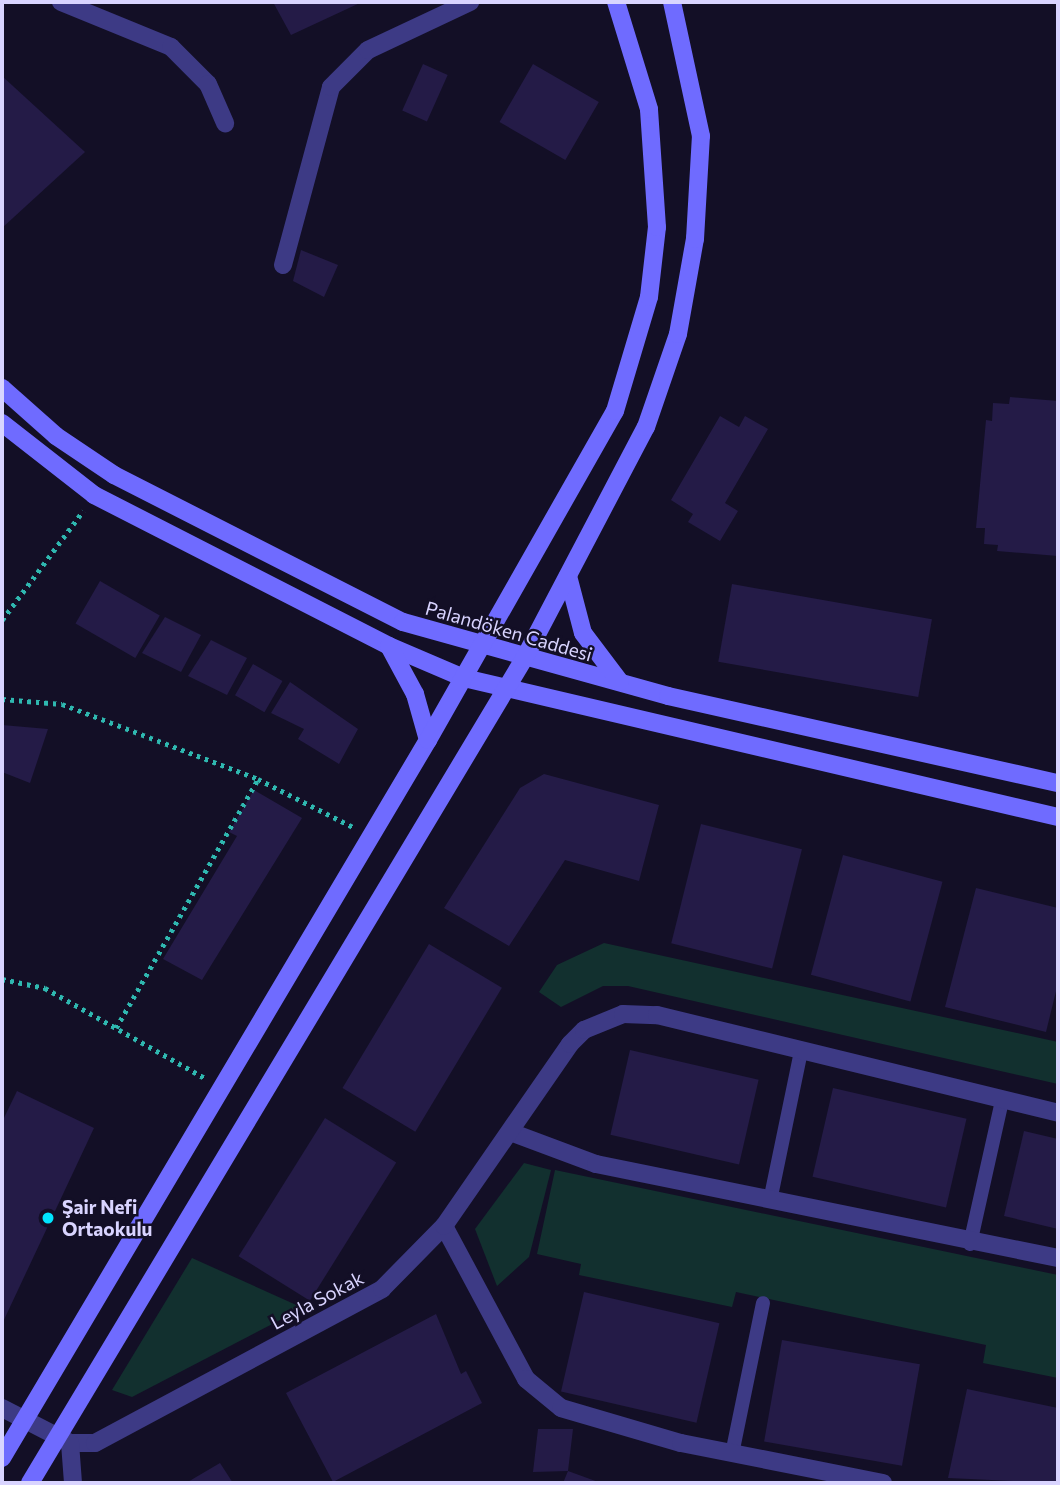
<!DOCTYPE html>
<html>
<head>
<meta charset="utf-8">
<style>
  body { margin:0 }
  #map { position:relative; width:1060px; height:1485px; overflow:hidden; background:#130f26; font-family:Commissioner,sans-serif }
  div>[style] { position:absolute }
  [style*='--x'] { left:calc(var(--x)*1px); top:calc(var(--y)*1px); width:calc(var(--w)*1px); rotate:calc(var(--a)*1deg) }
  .green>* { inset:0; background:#12302f }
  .building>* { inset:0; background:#241b47; transform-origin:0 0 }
  .path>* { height:4.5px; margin-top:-2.25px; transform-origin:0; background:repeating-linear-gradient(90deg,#2fb8b0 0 3.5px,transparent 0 8.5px) }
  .lane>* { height:14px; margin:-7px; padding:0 7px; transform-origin:7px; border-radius:7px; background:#3d3a85 }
  .street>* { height:18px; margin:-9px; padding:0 9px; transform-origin:9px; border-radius:9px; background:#3d3a85 }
  .secondary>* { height:18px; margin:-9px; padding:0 9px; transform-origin:9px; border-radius:9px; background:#6f6bff }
  .dots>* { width:19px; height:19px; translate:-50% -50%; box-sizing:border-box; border:4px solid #130f26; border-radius:50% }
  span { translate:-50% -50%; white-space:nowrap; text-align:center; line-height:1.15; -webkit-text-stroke:5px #130f26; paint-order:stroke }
  .street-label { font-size:19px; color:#d9d4ff }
  .poi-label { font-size:19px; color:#d9d4ff; font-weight:700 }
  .left { translate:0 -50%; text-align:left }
  .frame { position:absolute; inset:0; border:4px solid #d9d4ff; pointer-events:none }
</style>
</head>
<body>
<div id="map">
  <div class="green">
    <i style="clip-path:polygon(604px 943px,1058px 1042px,1058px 1084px,628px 986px,603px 986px,561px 1007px,539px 992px,557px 965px)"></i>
    <i style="clip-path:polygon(524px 1163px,551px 1170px,529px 1257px,497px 1286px,475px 1229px)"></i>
    <i style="clip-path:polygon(555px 1170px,1058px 1275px,1058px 1378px,983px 1363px,986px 1345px,736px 1292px,732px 1307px,579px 1275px,581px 1264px,537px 1254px)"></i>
    <i style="clip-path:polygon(192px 1258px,303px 1308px,132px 1397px,112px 1390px)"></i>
  </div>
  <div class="building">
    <i style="clip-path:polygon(273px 2px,362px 2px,291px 35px)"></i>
    <i style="left:423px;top:64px;width:27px;height:51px;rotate:24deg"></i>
    <i style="left:533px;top:64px;width:76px;height:67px;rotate:30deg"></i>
    <i style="clip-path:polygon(2px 76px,85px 152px,2px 228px)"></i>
    <i style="clip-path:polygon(301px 250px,338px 265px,324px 297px,293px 281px)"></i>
    <i style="clip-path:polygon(1010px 397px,1058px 401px,1058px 556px,997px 551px,998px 545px,984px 544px,985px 528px,976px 528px,986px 420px,992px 421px,993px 403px,1009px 404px)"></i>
    <i style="clip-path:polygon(720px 416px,739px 427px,745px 416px,768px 429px,725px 503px,738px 511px,720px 541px,688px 522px,693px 514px,671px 500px)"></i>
    <i style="left:100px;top:581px;width:69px;height:49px;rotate:30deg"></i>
    <i style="left:732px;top:584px;width:203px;height:79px;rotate:10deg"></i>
    <i style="clip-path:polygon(165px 617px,201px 635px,181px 672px,142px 653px)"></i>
    <i style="clip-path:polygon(211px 640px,247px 658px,227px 695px,188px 676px)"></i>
    <i style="left:253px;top:664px;width:34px;height:36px;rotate:30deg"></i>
    <i style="clip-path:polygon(290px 682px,358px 729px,339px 764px,298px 739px,304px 729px,271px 713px)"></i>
    <i style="clip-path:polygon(2px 725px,48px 729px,30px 783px,2px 772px)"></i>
    <i style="clip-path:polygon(544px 774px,659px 805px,639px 881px,565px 860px,509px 946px,444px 908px,520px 788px)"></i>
    <i style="clip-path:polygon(254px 790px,302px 818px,202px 980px,163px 959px,237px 836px,229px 832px)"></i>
    <i style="left:701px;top:824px;width:104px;height:123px;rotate:14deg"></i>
    <i style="left:843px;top:855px;width:103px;height:124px;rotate:15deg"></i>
    <i style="clip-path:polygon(976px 888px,1058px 908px,1058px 983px,1046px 1032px,945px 1007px)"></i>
    <i style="left:429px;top:944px;width:85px;height:168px;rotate:31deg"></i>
    <i style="left:630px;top:1050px;width:132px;height:87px;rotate:13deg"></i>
    <i style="left:833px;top:1088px;width:137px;height:91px;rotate:13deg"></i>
    <i style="clip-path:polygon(17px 1091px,94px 1128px,2px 1324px,2px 1122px)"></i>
    <i style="left:325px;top:1118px;width:84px;height:163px;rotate:32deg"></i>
    <i style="clip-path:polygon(1024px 1131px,1058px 1139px,1058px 1229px,1004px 1216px)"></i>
    <i style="left:584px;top:1292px;width:139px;height:102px;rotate:13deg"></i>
    <i style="clip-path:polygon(436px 1314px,461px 1374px,466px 1371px,482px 1403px,333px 1482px,286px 1393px)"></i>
    <i style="left:782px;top:1340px;width:140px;height:103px;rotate:10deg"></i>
    <i style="clip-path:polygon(967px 1389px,1058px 1408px,1058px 1483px,948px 1478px)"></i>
    <i style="clip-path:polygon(538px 1429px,573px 1429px,568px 1471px,601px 1483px,563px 1483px,568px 1471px,533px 1472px)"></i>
    <i style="clip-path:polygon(220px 1463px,233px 1483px,186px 1483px)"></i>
  </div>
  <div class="path">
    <i style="--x:2;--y:620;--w:136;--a:-53.4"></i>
    <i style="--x:2;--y:699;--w:60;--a:4.8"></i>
    <i style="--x:62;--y:704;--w:210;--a:20.9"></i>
    <i style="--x:258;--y:779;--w:106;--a:26.8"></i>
    <i style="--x:2;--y:979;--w:44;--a:11.8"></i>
    <i style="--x:45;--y:988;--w:184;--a:29.4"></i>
    <i style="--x:116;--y:1028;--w:287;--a:-60.3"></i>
  </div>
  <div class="lane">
    <i style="--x:770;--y:1201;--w:153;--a:-78.3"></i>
    <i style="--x:970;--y:1244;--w:147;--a:-77.4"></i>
    <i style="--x:732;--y:1454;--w:154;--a:-78.4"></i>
  </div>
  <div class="street">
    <i style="--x:61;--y:2;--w:119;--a:22.2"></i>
    <i style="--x:171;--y:47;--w:52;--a:45"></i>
    <i style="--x:208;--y:84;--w:43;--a:66.4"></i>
    <i style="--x:283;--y:265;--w:184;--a:-74.9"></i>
    <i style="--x:331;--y:87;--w:52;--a:-45"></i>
    <i style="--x:368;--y:50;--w:113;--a:-25.2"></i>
    <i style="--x:510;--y:1132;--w:92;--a:20.4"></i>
    <i style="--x:596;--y:1164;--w:471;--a:11.5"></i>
    <i style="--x:444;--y:1226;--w:174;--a:61.8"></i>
    <i style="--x:526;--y:1379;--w:45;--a:39.6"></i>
    <i style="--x:561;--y:1408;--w:125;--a:16.3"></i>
    <i style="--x:681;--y:1443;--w:206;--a:11.2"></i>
    <i style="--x:2;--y:1408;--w:76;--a:27.2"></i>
    <i style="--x:70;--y:1443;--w:25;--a:0"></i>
    <i style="--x:95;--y:1443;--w:326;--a:-28.2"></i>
    <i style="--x:382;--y:1289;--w:88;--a:-45.5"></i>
    <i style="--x:444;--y:1226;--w:221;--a:-55.3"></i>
    <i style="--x:570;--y:1044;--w:20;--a:-45"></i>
    <i style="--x:584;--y:1030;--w:42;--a:-22.3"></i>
    <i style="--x:623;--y:1014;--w:34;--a:2"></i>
    <i style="--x:657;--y:1015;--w:413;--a:13.7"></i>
    <i style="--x:70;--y:1443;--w:40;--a:85.7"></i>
  </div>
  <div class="secondary">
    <i style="--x:2;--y:388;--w:72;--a:41.6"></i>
    <i style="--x:56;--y:436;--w:70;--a:33.9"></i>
    <i style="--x:114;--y:475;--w:324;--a:27"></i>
    <i style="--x:403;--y:622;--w:275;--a:15.6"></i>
    <i style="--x:668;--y:696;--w:400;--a:12.6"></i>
    <i style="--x:2;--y:423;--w:117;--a:38"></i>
    <i style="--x:94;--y:495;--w:331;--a:27.1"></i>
    <i style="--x:389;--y:646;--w:82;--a:23.1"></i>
    <i style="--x:464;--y:678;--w:610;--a:13.17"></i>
    <i style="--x:568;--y:576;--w:59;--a:75.3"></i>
    <i style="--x:583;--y:633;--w:61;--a:52.9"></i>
    <i style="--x:389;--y:646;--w:55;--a:61.6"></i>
    <i style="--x:415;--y:694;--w:48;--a:74.2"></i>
    <i style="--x:2;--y:1458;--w:835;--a:-59.32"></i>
    <i style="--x:428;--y:740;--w:378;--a:-60.4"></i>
    <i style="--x:615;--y:411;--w:119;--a:-73.4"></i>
    <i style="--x:649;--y:297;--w:70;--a:-83.5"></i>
    <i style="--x:657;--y:227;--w:118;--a:-93.9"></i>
    <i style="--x:649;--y:109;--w:112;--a:-107.1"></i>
    <i style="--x:30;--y:1483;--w:961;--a:-59.06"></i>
    <i style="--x:524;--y:659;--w:262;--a:-62.3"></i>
    <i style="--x:646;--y:427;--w:98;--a:-71"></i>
    <i style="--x:678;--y:334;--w:97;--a:-79.9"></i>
    <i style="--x:695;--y:239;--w:103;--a:-86.7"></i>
    <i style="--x:701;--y:136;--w:137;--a:-102.2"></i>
  </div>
  <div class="dots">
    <i style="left:48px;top:1218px;background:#00e5ff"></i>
  </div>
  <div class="street-label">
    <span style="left:509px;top:631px;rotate:16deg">Palandöken Caddesi</span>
    <span style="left:317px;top:1300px;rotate:-28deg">Leyla Sokak</span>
  </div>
  <div class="poi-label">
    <span class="left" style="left:62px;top:1218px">Şair Nefi<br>Ortaokulu</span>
  </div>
  <div class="frame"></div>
</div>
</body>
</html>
